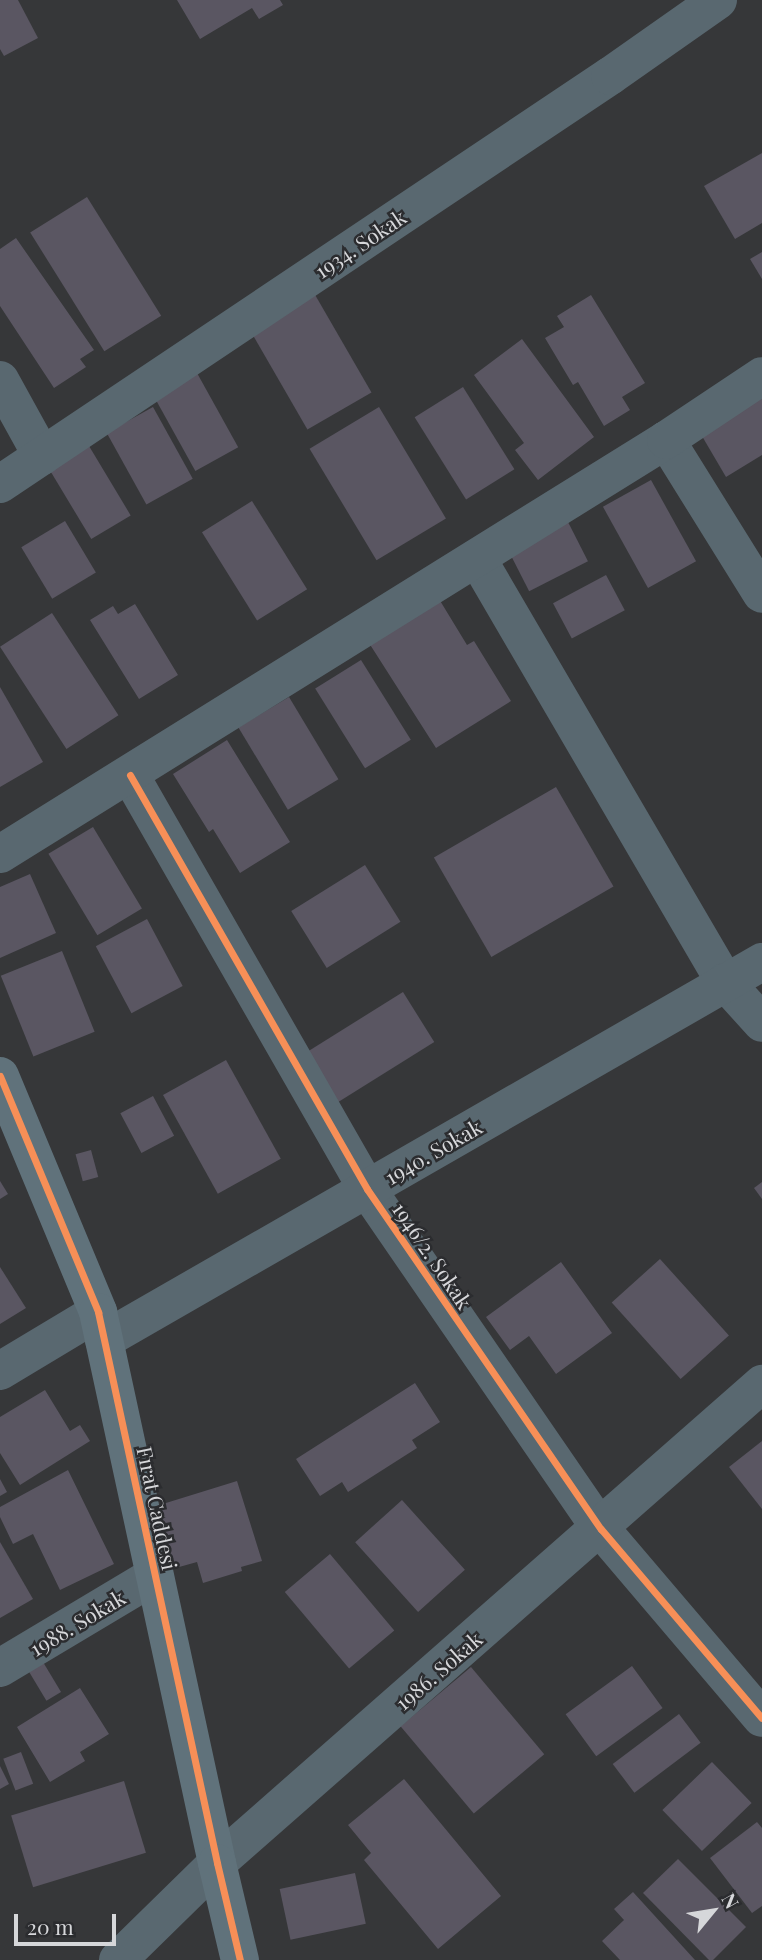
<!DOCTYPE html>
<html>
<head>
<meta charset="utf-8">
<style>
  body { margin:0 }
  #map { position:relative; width:762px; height:1960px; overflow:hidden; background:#363739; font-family:"Playfair Display",serif }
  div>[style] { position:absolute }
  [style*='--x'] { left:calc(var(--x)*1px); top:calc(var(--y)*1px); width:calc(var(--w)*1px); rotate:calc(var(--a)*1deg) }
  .building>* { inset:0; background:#5a5662; transform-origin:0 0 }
  .street>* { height:38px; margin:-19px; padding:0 19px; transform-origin:19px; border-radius:19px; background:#596870 }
  .secondary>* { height:38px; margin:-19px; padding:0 19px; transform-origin:19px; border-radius:19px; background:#60727b }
  .cycleway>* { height:7px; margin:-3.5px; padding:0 3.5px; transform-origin:3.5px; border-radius:3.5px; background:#f78f57 }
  span { translate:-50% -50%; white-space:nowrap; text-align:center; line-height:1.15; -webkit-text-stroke:5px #2b2c2f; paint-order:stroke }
  .street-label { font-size:21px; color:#d6d7da }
  .north { position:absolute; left:678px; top:1876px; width:70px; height:70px; -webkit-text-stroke:5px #2b2c2f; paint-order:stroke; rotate:60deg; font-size:19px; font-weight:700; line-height:28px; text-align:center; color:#d6d7da }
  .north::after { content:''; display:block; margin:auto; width:24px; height:32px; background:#d6d7da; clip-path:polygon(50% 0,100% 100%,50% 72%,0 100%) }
  .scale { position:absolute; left:14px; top:1914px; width:102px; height:32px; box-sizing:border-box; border:4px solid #d6d7da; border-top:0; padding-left:9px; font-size:21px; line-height:24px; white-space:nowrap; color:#d6d7da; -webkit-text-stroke:5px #2b2c2f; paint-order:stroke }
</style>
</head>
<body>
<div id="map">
  <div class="building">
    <i style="clip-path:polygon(0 0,18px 0,38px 38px,4px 56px,0 49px)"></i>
    <i style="clip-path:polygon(177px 0,280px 0,283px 5px,259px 19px,252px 8px,200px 39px)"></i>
    <i style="clip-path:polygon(762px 153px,762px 223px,735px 239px,704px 186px)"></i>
    <i style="left:87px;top:197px;width:140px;height:67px;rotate:58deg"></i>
    <i style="clip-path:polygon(16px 238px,94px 350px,80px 359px,86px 367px,54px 388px,0 306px,0 249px)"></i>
    <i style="clip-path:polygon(762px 252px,762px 279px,750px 259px)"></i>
    <i style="left:314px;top:293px;width:115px;height:74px;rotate:60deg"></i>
    <i style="clip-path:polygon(591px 295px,645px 383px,622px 397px,630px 410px,604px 426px,578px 382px,573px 385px,545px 338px,564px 327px,557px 316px)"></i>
    <i style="clip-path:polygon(522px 339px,594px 437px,538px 480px,515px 450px,524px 443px,474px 375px)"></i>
    <i style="left:197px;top:373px;width:85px;height:49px;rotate:61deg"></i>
    <i style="left:463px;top:387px;width:97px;height:57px;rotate:58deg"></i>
    <i style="clip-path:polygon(762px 393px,762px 455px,726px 477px,699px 431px)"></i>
    <i style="left:153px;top:407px;width:82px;height:53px;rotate:61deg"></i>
    <i style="left:379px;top:407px;width:130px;height:81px;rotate:59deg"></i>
    <i style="left:89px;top:446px;width:81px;height:46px;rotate:59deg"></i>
    <i style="left:651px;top:480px;width:93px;height:55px;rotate:61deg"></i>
    <i style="left:252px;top:501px;width:104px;height:59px;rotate:58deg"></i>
    <i style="left:65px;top:521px;width:60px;height:51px;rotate:59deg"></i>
    <i style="left:568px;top:522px;width:44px;height:66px;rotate:63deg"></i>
    <i style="left:606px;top:575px;width:40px;height:60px;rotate:62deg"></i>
    <i style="clip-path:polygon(439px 599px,467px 645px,474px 641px,511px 701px,436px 748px,369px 643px)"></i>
    <i style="clip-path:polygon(135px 604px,178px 675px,139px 699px,90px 620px,113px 606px,118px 614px)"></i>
    <i style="left:52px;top:613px;width:122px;height:62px;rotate:57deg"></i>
    <i style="left:361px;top:660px;width:94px;height:54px;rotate:58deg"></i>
    <i style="clip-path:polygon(0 687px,43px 762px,0 787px)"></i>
    <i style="left:289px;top:697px;width:96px;height:59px;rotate:59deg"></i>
    <i style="clip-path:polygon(227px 740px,290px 842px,240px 873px,213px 829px,209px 832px,173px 774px)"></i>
    <i style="left:556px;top:787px;width:115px;height:141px;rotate:60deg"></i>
    <i style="left:93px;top:827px;width:95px;height:52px;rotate:59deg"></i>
    <i style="left:365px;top:865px;width:67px;height:87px;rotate:58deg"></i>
    <i style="clip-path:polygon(30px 874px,56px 933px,0 958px,0 887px)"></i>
    <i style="left:147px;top:919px;width:76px;height:58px;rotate:62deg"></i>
    <i style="left:62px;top:951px;width:87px;height:66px;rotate:68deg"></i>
    <i style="left:403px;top:992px;width:59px;height:116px;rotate:58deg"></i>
    <i style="left:226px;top:1060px;width:113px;height:72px;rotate:61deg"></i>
    <i style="left:153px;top:1096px;width:45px;height:37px;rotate:62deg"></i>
    <i style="left:91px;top:1150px;width:28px;height:16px;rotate:75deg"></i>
    <i style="clip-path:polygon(0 1181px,8px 1194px,0 1199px)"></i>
    <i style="clip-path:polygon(762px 1182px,762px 1199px,754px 1188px)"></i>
    <i style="left:660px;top:1259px;width:103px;height:65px;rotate:48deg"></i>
    <i style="clip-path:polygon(561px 1262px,612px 1333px,556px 1374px,529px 1336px,510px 1350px,486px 1317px)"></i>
    <i style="clip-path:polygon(0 1267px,26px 1308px,0 1324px)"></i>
    <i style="clip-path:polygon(415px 1383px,440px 1422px,412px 1440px,417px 1448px,348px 1492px,342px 1482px,320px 1496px,296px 1459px)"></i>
    <i style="clip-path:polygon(45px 1390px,70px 1431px,80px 1425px,90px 1441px,20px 1485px,0 1453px,0 1417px)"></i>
    <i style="clip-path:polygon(762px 1441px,762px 1509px,729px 1467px)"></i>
    <i style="clip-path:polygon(68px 1470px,114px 1564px,60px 1590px,33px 1534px,13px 1544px,0 1517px,0 1507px)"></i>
    <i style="clip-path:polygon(0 1479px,7px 1492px,0 1496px)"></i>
    <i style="clip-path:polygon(237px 1481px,262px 1561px,241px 1567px,242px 1571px,203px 1583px,197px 1562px,172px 1569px,153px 1507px)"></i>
    <i style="left:402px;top:1500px;width:94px;height:63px;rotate:48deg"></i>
    <i style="clip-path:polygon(0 1542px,33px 1599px,0 1618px)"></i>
    <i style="left:330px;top:1554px;width:100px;height:59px;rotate:50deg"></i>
    <i style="left:43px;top:1662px;width:35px;height:17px;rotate:59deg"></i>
    <i style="left:632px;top:1666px;width:52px;height:82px;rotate:54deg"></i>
    <i style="left:471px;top:1667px;width:114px;height:92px;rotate:50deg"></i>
    <i style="clip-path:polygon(80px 1688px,109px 1734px,80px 1752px,85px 1761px,50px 1782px,17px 1727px)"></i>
    <i style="left:679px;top:1714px;width:36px;height:83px;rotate:53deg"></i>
    <i style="left:21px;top:1752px;width:34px;height:19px;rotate:69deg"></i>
    <i style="left:712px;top:1762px;width:57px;height:69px;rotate:46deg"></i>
    <i style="clip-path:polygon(0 1766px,9px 1784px,0 1789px)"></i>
    <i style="clip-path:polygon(404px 1779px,501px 1896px,438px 1949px,364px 1860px,371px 1853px,348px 1825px)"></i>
    <i style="left:124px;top:1781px;width:75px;height:118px;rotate:73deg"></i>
    <i style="clip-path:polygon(757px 1822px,762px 1828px,762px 1906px,752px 1913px,710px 1858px)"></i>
    <i style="clip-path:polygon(678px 1859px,746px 1927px,713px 1960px,709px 1960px,643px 1893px)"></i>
    <i style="left:355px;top:1873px;width:52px;height:77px;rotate:78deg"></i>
    <i style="clip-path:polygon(633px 1892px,695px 1960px,620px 1960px,602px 1941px,624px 1920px,614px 1909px)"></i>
  </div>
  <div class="street">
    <i style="--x:0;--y:380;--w:87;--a:61.1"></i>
    <i style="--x:666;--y:440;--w:181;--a:58.1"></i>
    <i style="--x:0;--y:484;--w:734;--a:-33.78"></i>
    <i style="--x:610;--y:76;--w:132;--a:-35.1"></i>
    <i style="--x:477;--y:558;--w:491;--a:59.7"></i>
    <i style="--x:725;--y:982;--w:55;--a:47.9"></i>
    <i style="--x:130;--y:775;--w:477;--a:60.2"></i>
    <i style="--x:367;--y:1189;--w:413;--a:55.5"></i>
    <i style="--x:601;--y:1529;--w:248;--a:49.6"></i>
    <i style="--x:0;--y:854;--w:784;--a:-31.87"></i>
    <i style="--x:666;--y:440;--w:115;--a:-33.7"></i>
    <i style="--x:104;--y:1340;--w:759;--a:-29.88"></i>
    <i style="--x:0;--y:1371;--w:114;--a:-31"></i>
    <i style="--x:0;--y:1668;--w:179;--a:-30.9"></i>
    <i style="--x:118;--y:1960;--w:139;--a:-44.4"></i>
    <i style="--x:217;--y:1863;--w:726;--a:-41.31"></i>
  </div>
  <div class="secondary">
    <i style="--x:0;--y:1076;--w:256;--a:67.4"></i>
    <i style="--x:98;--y:1312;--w:564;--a:77.81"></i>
    <i style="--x:217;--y:1863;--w:100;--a:76.7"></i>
  </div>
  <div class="cycleway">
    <i style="--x:130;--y:775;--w:477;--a:60.2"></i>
    <i style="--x:367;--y:1189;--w:413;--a:55.5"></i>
    <i style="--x:601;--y:1529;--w:248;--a:49.6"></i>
    <i style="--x:0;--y:1076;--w:256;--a:67.4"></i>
    <i style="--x:98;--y:1312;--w:564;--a:77.81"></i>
    <i style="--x:217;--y:1863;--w:100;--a:76.7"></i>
  </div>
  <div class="street-label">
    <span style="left:360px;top:243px;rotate:-34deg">1934. Sokak</span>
    <span style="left:433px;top:1151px;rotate:-30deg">1940. Sokak</span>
    <span style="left:433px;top:1255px;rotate:56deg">1946/2. Sokak</span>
    <span style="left:158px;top:1508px;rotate:78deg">Fırat Caddesi</span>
    <span style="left:77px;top:1622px;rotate:-31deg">1988. Sokak</span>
    <span style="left:438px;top:1670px;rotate:-41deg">1986. Sokak</span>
  </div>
  <div class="north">N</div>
  <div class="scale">20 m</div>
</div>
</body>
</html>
